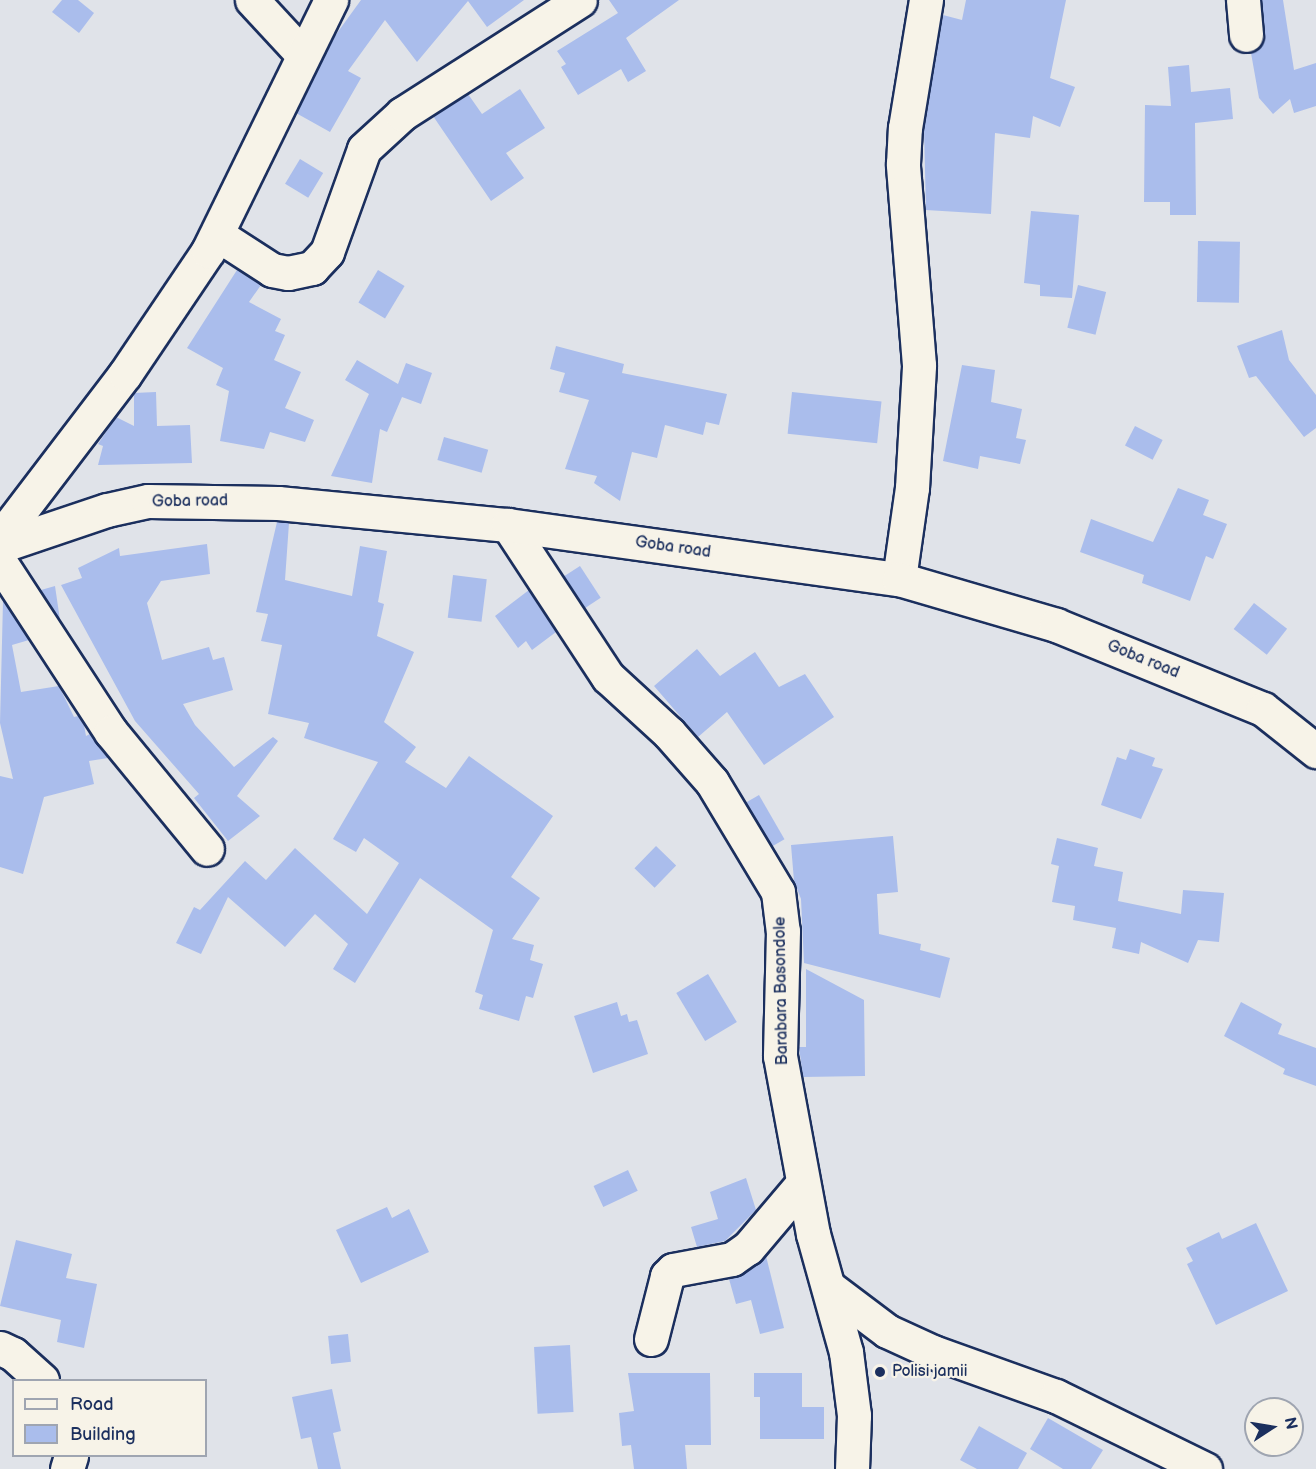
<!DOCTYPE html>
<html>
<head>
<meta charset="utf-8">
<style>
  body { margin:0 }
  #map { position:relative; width:1316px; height:1469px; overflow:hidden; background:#e0e3e9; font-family:"Balsamiq Sans",sans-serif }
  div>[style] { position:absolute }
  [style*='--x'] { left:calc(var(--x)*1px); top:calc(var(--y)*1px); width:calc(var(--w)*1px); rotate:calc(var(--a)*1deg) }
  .building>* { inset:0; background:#aabdec; transform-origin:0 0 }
  .roads { filter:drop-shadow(2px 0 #1b2f5e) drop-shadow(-2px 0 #1b2f5e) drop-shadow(0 2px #1b2f5e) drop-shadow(0 -2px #1b2f5e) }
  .minor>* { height:33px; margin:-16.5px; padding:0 16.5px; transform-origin:16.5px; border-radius:16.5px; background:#f7f3e8 }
  .major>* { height:33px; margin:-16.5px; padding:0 16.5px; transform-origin:16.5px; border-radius:16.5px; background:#f7f3e8 }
  .dots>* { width:16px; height:16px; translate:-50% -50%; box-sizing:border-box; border:3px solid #f7f3e8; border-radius:50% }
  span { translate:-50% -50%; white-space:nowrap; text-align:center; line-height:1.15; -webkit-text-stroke:4.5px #f7f3e8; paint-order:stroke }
  .street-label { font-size:16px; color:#1b2f5e }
  .poi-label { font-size:16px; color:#1b2f5e }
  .left { translate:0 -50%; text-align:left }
  .legend { position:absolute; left:12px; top:1379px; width:195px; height:78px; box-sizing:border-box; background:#f7f3e8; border:2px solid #9fa5b1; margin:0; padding:8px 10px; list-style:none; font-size:18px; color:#1b2f5e }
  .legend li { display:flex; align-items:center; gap:12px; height:30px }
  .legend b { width:30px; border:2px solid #9fa5b1 }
  .north { position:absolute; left:1244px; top:1397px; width:60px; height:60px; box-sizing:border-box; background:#f7f3e8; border:2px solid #9fa5b1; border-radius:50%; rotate:78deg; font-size:16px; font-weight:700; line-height:24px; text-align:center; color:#1b2f5e }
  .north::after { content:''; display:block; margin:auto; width:21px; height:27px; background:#1b2f5e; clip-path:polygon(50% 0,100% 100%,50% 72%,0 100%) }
</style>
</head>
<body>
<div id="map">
  <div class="building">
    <i style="clip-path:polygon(62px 0,78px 0,94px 13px,79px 33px,52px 12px)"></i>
    <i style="clip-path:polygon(361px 0,524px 0,487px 27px,468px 1px,417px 62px,385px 20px,348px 71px,361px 78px,330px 132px,296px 113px,332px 40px)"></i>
    <i style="clip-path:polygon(609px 0,679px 0,626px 38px,646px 71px,628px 82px,621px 69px,578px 95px,561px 67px,566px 64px,557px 51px,618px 13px)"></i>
    <i style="clip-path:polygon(966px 0,1066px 0,1050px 78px,1075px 87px,1060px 127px,1033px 116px,1030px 138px,995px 133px,991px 214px,926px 210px,924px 130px,943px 15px,962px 20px)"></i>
    <i style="clip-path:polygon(1262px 0,1283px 0,1294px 70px,1316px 63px,1316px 106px,1294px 113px,1290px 99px,1273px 114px,1259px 98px,1251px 53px,1263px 42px)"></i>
    <i style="clip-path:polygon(1189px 65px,1191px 92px,1230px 88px,1233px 119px,1195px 123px,1196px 215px,1170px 215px,1170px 202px,1144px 202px,1145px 105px,1171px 106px,1168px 67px)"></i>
    <i style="clip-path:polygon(520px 89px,545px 128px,506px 153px,524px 178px,491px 201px,433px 116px,468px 94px,482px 114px)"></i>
    <i style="left:300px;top:159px;width:27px;height:29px;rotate:31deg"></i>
    <i style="clip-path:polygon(1031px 211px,1079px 215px,1072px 298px,1040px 296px,1040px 285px,1024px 283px)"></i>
    <i style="left:1198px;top:241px;width:42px;height:61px;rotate:1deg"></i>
    <i style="clip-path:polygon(237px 270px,261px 285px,249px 302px,281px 319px,275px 331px,285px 335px,274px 360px,301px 372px,285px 408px,314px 420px,305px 442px,270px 432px,264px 449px,220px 441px,229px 391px,216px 385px,223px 368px,187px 348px)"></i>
    <i style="left:378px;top:270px;width:31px;height:38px;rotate:31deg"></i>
    <i style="left:1078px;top:285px;width:29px;height:44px;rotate:14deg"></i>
    <i style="clip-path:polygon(1282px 330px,1289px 360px,1316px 395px,1316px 428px,1304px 437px,1256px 376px,1249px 378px,1237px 346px)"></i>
    <i style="clip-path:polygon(556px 346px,624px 364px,622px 373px,727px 394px,719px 425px,706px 422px,703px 435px,665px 425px,657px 458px,632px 452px,620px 501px,594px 483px,597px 476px,565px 469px,589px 400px,559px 392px,565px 373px,550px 369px)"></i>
    <i style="clip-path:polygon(357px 360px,398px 384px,406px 363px,432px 373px,421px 404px,402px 397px,387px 432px,380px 429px,372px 483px,331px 476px,369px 394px,345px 380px)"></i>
    <i style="clip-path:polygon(962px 365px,995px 370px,991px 402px,1022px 409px,1016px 438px,1026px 440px,1020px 464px,980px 456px,978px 469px,943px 461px)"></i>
    <i style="clip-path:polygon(156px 392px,157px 426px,190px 425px,192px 463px,98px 465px,103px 446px,98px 444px,116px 417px,134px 426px,134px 393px)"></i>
    <i style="left:792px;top:392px;width:90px;height:42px;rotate:6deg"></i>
    <i style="left:1135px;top:426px;width:31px;height:22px;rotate:27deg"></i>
    <i style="left:444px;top:437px;width:46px;height:24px;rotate:16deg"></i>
    <i style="clip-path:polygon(1178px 488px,1209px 500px,1203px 515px,1227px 524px,1213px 559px,1206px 556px,1190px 601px,1142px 583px,1144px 575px,1080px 552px,1091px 519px,1153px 542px)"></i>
    <i style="clip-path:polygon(277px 522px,289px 523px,285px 580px,352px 596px,360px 546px,387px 551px,378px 602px,384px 604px,377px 636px,414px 652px,384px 722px,416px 747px,405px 762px,446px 788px,469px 756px,553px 816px,511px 877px,540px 898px,512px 939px,534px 945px,530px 960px,543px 964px,533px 998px,526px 996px,519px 1021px,479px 1009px,483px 995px,475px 992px,493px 930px,420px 878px,355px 983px,333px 969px,348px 944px,315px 914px,285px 947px,228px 897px,201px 954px,176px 943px,194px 907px,200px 910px,245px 861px,266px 880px,295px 848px,367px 914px,399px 863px,364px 838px,356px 852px,333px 839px,378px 762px,304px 738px,309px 723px,268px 714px,282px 645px,261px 641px,268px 614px,256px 612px)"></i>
    <i style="clip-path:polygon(207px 544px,210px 574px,161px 581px,147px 603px,162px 660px,209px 647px,213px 660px,224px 657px,233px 690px,183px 704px,195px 725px,234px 767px,273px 737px,278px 741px,237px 796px,260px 816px,228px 841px,194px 798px,199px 794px,135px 721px,61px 585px,82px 578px,78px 568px,119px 548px,120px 556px)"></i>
    <i style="left:580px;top:566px;width:38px;height:19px;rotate:57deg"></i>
    <i style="left:453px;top:575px;width:34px;height:43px;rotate:7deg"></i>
    <i style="clip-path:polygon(55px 586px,60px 620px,41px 590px)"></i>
    <i style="clip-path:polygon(529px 590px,556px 632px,532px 650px,526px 641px,518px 648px,495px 616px)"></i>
    <i style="clip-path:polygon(3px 601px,29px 640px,12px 645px,21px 692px,59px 686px,74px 717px,78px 716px,84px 725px,86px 736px,90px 734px,108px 758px,89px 761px,94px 784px,44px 797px,23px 874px,0 867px,0 776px,13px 779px,0 723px)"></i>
    <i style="left:1254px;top:603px;width:42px;height:33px;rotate:38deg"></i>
    <i style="clip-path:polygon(697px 649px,720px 676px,755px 652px,779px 687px,805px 674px,834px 717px,764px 765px,727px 712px,698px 737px,654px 686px)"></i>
    <i style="clip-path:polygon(1130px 749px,1155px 758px,1152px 766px,1163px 769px,1141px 819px,1101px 805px,1117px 757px,1126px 760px)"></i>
    <i style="left:759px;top:795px;width:51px;height:15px;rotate:60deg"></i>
    <i style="clip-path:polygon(893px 836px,898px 892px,877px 894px,879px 934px,921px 944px,920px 950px,950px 958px,940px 998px,804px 963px,801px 899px,794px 881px,791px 845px)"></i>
    <i style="clip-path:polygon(1057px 838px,1098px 848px,1094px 866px,1123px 872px,1118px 901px,1181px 914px,1183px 890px,1224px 893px,1219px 942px,1198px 940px,1188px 963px,1141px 942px,1139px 954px,1112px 948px,1116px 928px,1073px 920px,1075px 906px,1052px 902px,1059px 866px,1051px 864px)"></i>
    <i style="left:656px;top:846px;width:28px;height:31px;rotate:44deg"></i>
    <i style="clip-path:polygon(806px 969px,864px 1000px,865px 1076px,803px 1077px,799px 1047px,806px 1047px)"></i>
    <i style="left:708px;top:974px;width:56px;height:37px;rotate:59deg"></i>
    <i style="clip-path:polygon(617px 1002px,621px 1016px,627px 1014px,629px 1022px,637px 1020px,648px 1054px,593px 1073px,574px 1016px)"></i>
    <i style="clip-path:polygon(1241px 1002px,1282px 1024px,1278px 1034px,1316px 1048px,1316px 1086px,1283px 1074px,1285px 1069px,1224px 1036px)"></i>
    <i style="left:628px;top:1170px;width:23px;height:38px;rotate:65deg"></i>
    <i style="clip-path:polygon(746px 1178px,756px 1210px,725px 1241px,697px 1247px,691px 1227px,718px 1219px,710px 1192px)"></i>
    <i style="clip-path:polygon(387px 1207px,392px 1218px,409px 1209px,429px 1252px,361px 1283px,336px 1230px)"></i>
    <i style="clip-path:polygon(1256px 1223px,1288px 1291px,1216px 1325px,1187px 1264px,1193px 1261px,1186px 1248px,1219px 1232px,1222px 1239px)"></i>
    <i style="clip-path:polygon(16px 1240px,72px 1254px,66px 1278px,97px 1284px,84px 1348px,57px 1342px,61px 1320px,0 1306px)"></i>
    <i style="clip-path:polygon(766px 1256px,784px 1328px,760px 1334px,751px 1300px,736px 1304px,729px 1279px,743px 1274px)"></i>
    <i style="left:348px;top:1334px;width:28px;height:20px;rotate:84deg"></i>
    <i style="left:570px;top:1345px;width:67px;height:36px;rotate:87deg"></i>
    <i style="clip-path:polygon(628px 1373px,710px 1373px,711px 1445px,685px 1445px,687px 1469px,634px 1469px,631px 1445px,622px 1446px,619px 1413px,634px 1411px)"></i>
    <i style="clip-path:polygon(754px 1373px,802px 1373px,802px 1407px,824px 1407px,824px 1439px,760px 1439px,760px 1397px,754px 1397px)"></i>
    <i style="clip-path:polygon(332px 1389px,341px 1431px,333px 1433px,341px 1469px,318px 1469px,311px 1437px,301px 1439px,292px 1397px)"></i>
    <i style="clip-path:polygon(1048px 1418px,1103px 1450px,1091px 1469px,1063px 1469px,1030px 1449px)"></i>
    <i style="clip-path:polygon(979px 1426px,1027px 1453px,1018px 1469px,977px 1469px,960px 1460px)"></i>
  </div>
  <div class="roads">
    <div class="minor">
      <i style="--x:252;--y:0;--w:74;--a:47.2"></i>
      <i style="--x:1243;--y:0;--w:35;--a:85"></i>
      <i style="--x:218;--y:235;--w:64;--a:32.9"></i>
      <i style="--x:272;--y:270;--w:16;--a:11"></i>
      <i style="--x:288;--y:273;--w:25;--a:-12"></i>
      <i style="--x:312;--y:268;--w:22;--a:-47"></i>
      <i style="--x:327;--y:252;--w:109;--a:-70.2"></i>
      <i style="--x:364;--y:149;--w:52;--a:-42.6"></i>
      <i style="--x:402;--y:114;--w:211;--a:-32.6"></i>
      <i style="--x:508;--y:525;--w:182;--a:56.7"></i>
      <i style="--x:608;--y:677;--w:83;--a:42.6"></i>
      <i style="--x:669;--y:733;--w:65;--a:48.7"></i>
      <i style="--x:712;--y:782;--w:128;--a:59"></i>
      <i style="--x:778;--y:892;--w:39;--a:83"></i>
      <i style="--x:783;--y:931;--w:125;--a:91.4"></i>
      <i style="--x:780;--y:1056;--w:181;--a:79.5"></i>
      <i style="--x:813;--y:1234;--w:123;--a:74.4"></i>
      <i style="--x:846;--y:1352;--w:64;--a:82.8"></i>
      <i style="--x:854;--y:1415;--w:54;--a:92.1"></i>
      <i style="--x:0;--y:538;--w:206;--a:-52.7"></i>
      <i style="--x:125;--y:374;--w:148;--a:-56"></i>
      <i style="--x:208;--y:251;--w:280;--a:-63.9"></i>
      <i style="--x:0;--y:562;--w:203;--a:56.9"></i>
      <i style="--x:111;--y:732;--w:151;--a:50.6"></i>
      <i style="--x:899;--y:579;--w:92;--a:-81.9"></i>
      <i style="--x:912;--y:488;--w:123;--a:-86.7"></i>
      <i style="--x:919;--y:365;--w:202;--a:-94.6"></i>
      <i style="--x:903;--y:164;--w:36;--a:-87"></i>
      <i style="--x:905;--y:128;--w:130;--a:-80.7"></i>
      <i style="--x:830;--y:1288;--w:71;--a:37"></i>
      <i style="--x:887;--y:1331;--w:51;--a:24.5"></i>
      <i style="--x:933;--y:1352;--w:131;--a:19.7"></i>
      <i style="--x:1056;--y:1396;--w:166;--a:26.1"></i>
      <i style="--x:651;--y:1339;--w:65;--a:-75.7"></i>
      <i style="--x:667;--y:1276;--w:8;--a:-45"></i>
      <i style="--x:673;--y:1270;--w:60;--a:-10.6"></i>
      <i style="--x:732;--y:1259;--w:19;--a:-35"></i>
      <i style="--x:748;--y:1248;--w:85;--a:-49.8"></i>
      <i style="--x:0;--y:1348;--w:14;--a:25"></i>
      <i style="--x:13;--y:1354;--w:39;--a:42"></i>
      <i style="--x:67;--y:1469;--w:14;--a:-73"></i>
    </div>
    <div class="major">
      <i style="--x:0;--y:546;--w:113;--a:-18.6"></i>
      <i style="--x:107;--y:510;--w:42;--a:-12.4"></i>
      <i style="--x:148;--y:501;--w:130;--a:0.9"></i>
      <i style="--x:278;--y:503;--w:231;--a:5.5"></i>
      <i style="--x:508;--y:525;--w:395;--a:7.9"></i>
      <i style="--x:899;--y:579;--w:164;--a:16.3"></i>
      <i style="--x:1056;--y:625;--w:223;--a:22.1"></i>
      <i style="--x:1263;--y:709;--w:68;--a:38.4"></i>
    </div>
  </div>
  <div class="dots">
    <i style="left:880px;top:1372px;background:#1b2f5e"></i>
  </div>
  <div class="street-label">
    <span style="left:190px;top:502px;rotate:-1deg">Goba road</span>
    <span style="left:673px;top:548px;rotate:8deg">Goba road</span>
    <span style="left:1143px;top:660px;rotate:22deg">Goba road</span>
    <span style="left:782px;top:991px;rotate:-91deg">Barabara Basondole</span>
  </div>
  <div class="poi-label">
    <span class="left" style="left:892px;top:1372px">Polisi jamii</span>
  </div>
  <ul class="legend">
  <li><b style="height:8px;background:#f7f3e8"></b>Road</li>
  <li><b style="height:16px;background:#aabdec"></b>Building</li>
  </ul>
  <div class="north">N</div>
</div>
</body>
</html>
